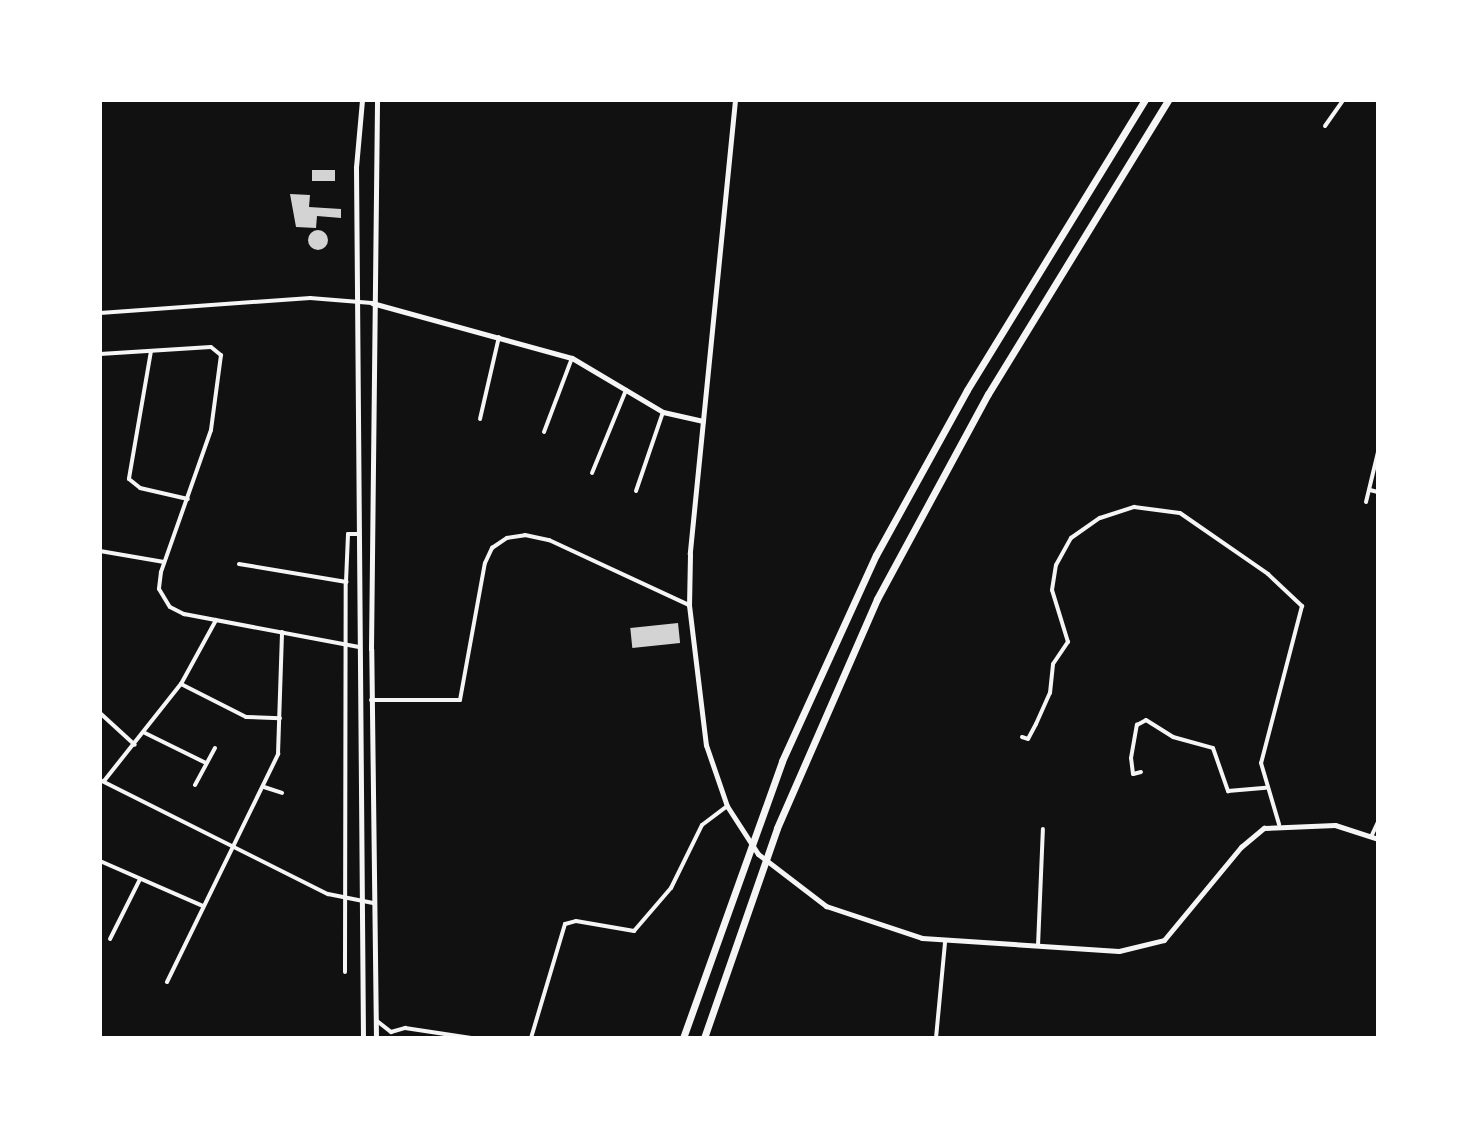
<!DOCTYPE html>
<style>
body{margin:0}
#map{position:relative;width:1478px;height:1138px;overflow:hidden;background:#111;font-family:Montserrat,sans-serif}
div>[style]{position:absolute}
.building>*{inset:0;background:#d3d3d3;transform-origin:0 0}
.round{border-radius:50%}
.minor>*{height:4px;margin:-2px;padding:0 2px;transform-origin:2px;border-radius:2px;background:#f5f5f5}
.tertiary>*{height:5px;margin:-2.5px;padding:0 2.5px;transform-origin:2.5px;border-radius:2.5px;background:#f5f5f5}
.secondary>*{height:5px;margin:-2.5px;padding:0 2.5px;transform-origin:2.5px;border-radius:2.5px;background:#f5f5f5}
.motorway>*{height:7px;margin:-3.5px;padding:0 3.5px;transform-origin:3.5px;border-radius:3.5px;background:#f5f5f5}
span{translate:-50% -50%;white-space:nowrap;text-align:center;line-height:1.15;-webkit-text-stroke:8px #fff;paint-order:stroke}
.frame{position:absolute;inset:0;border:102px solid #fff;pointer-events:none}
</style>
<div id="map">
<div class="building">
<div style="left:312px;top:170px;width:23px;height:11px"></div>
<div style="clip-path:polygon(290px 194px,310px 195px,309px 207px,341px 209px,341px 218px,317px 216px,316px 228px,296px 227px)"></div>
<div class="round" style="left:308px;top:230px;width:20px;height:20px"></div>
<div style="left:678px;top:623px;width:20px;height:48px;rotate:84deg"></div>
</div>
<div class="minor">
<div style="left:1325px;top:126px;width:32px;rotate:-55deg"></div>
<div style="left:100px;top:313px;width:211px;rotate:-4.1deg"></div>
<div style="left:310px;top:298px;width:62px;rotate:4.6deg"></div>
<div style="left:151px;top:351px;width:130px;rotate:99.8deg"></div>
<div style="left:129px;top:479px;width:14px;rotate:39deg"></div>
<div style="left:140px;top:488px;width:49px;rotate:12.9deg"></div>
<div style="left:100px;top:354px;width:111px;rotate:-3.6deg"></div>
<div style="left:211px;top:347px;width:13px;rotate:39deg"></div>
<div style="left:221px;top:355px;width:76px;rotate:97.6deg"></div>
<div style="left:211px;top:430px;width:151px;rotate:109.4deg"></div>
<div style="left:161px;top:572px;width:17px;rotate:97deg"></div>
<div style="left:159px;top:589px;width:21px;rotate:59deg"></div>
<div style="left:170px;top:607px;width:16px;rotate:27deg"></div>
<div style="left:184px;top:614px;width:178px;rotate:10.7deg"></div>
<div style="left:480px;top:419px;width:84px;rotate:-77deg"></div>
<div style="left:544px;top:432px;width:79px;rotate:-69.3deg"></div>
<div style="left:592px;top:473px;width:90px;rotate:-67.7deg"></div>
<div style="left:1370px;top:490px;width:8px;rotate:14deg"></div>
<div style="left:636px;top:491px;width:83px;rotate:-71.1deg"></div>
<div style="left:1366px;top:502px;width:51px;rotate:-76.5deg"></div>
<div style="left:100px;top:551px;width:65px;rotate:9.8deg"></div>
<div style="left:239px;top:564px;width:109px;rotate:9.5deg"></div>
<div style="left:181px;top:684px;width:73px;rotate:26.9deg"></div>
<div style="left:246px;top:717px;width:34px;rotate:2deg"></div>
<div style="left:371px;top:700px;width:89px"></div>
<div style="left:460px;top:700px;width:139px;rotate:-79.7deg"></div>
<div style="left:485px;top:563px;width:17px;rotate:-65deg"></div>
<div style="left:492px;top:548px;width:18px;rotate:-34deg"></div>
<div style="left:507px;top:538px;width:18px;rotate:-9deg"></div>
<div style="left:525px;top:535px;width:25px;rotate:12deg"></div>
<div style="left:549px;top:540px;width:154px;rotate:24.9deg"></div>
<div style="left:100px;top:713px;width:47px;rotate:42.4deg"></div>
<div style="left:145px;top:733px;width:68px;rotate:26.2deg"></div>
<div style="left:1022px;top:737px;width:6px;rotate:18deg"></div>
<div style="left:1028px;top:739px;width:17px;rotate:-62deg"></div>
<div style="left:1036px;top:724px;width:34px;rotate:-66deg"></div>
<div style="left:1050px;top:693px;width:29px;rotate:-84deg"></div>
<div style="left:1053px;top:664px;width:27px;rotate:-56deg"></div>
<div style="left:1068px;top:642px;width:54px;rotate:-107.1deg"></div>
<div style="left:1052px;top:590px;width:25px;rotate:-81deg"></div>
<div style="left:1056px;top:565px;width:31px;rotate:-61deg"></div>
<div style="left:1071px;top:538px;width:35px;rotate:-35deg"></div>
<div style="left:1100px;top:518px;width:36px;rotate:-18deg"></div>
<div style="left:1134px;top:507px;width:46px;rotate:7.4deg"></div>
<div style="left:1180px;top:513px;width:107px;rotate:34.7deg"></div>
<div style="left:1268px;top:574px;width:47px;rotate:43.3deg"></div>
<div style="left:1302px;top:606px;width:162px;rotate:104.6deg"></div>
<div style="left:1261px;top:763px;width:64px;rotate:73.6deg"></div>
<div style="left:1141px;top:772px;width:8px;rotate:166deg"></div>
<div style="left:1133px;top:774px;width:16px;rotate:-97deg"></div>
<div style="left:1131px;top:758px;width:34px;rotate:-80deg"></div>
<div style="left:1137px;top:725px;width:10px;rotate:-29deg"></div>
<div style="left:1146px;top:720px;width:32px;rotate:32deg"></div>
<div style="left:1173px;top:737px;width:41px;rotate:15.4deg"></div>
<div style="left:1213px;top:748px;width:46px;rotate:70.8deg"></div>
<div style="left:1228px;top:791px;width:38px;rotate:-5deg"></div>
<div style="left:100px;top:780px;width:255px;rotate:26.6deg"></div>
<div style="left:328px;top:894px;width:46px;rotate:11.3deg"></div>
<div style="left:104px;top:781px;width:124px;rotate:-51.6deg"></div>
<div style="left:181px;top:684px;width:73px;rotate:-61.3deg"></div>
<div style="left:195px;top:785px;width:42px;rotate:-61.6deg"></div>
<div style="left:264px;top:787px;width:19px;rotate:18deg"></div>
<div style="left:1371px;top:837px;width:17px;rotate:-65deg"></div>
<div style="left:100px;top:861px;width:112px;rotate:23.6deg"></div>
<div style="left:110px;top:939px;width:67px;rotate:-63.4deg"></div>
<div style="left:1038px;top:946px;width:117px;rotate:-87.6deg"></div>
<div style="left:345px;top:972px;width:390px;rotate:-89.9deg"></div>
<div style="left:346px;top:582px;width:48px;rotate:-87.6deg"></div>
<div style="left:348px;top:534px;width:10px"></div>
<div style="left:167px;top:982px;width:254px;rotate:-64deg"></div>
<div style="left:278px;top:754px;width:122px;rotate:-88.1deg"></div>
<div style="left:377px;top:1021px;width:18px;rotate:38deg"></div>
<div style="left:391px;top:1032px;width:15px;rotate:-16deg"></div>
<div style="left:405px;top:1028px;width:67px;rotate:8.6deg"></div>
<div style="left:531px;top:1038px;width:119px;rotate:-73.4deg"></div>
<div style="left:565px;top:924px;width:11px;rotate:-15deg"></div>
<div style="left:576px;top:921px;width:59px;rotate:9.8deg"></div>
<div style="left:634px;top:931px;width:57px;rotate:-49.3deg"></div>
<div style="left:671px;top:888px;width:70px;rotate:-63.8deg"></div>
<div style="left:702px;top:825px;width:31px;rotate:-37deg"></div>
<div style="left:936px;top:1038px;width:96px;rotate:-84.6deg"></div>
</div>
<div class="tertiary">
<div style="left:735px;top:100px;width:456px;rotate:95.7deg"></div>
<div style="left:690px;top:554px;width:51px;rotate:91.1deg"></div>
<div style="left:689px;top:605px;width:141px;rotate:83.1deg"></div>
<div style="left:706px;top:745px;width:65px;rotate:71deg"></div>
<div style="left:727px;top:806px;width:57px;rotate:57.1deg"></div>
<div style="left:758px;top:854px;width:86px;rotate:37.4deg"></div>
<div style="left:826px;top:906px;width:101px;rotate:18.4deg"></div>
<div style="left:922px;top:938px;width:197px;rotate:3.8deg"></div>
<div style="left:1119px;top:951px;width:46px;rotate:-13.7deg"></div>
<div style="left:1164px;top:940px;width:121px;rotate:-50.4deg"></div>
<div style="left:1241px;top:847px;width:30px;rotate:-40deg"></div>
<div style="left:1264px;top:828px;width:71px;rotate:-2.4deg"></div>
<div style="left:1335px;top:825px;width:45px;rotate:18deg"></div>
<div style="left:372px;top:303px;width:207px;rotate:15.4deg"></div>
<div style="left:572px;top:358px;width:106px;rotate:30.7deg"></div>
<div style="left:663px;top:412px;width:41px;rotate:12.7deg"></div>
</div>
<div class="secondary">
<div style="left:362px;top:100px;width:67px;rotate:95.1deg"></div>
<div style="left:356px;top:167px;width:871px;rotate:89.54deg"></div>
<div style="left:376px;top:1038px;width:389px;rotate:-90.7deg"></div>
<div style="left:371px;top:649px;width:549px;rotate:-89.37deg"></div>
</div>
<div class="motorway">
<div style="left:683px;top:1038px;width:294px;rotate:-70.3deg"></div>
<div style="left:782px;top:761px;width:226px;rotate:-65.5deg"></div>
<div style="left:876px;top:555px;width:188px;rotate:-61.1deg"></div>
<div style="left:967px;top:390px;width:340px;rotate:-58.5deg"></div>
<div style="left:704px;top:1038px;width:222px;rotate:-70.8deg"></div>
<div style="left:777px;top:828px;width:250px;rotate:-66.4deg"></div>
<div style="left:877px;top:599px;width:233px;rotate:-61.6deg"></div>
<div style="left:988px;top:394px;width:345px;rotate:-58.5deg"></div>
</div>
<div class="frame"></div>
</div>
